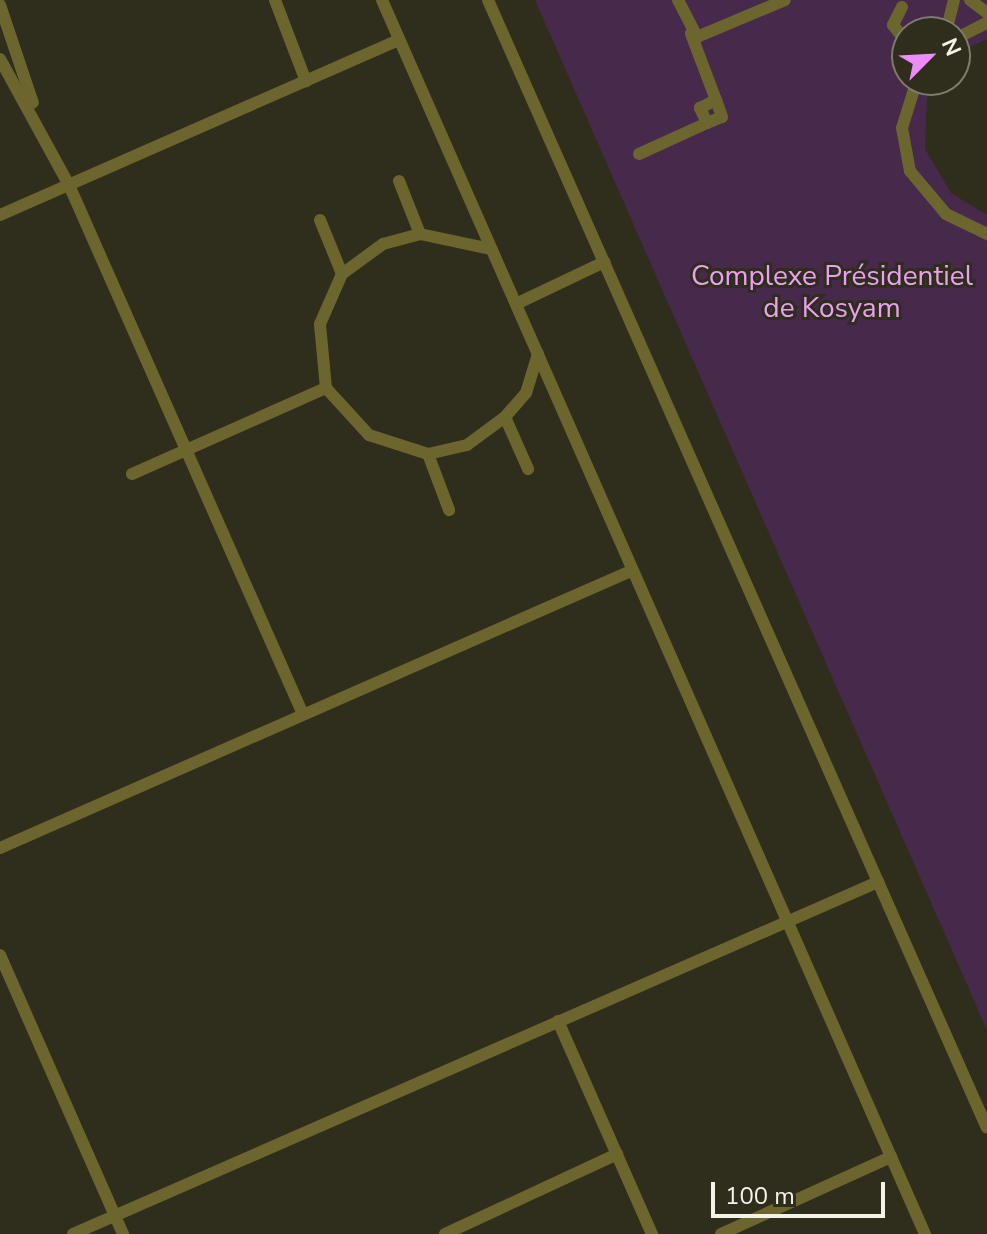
<!DOCTYPE html>
<meta charset="utf-8">
<style>
body{margin:0}
#map{position:relative;width:987px;height:1234px;overflow:hidden;background:#2f2d1c;font-family:"Nunito Sans",sans-serif}
div>[style]{position:absolute}
.green>*{inset:0;background:#47294b}
.minor>*{height:12px;margin:-6px;padding:0 6px;transform-origin:6px;border-radius:6px;background:#6c662e}
span{translate:-50% -50%;white-space:nowrap;text-align:center;line-height:1.15;-webkit-text-stroke:6px #2f2d1c;paint-order:stroke}
.park-label{font-size:28px;color:#ea9ff3}
.north{position:absolute;left:891px;top:16px;width:80px;height:80px;box-sizing:border-box;background:#2f2d1c;border:2px solid #7e7c6e;border-radius:50%;rotate:66deg;font-size:22px;font-weight:700;line-height:32px;text-align:center;color:#f4f3e9}
.north::after{content:'';display:block;margin:auto;width:28px;height:36px;background:#ed8cf9;clip-path:polygon(50% 0,100% 100%,50% 72%,0 100%)}
.scale{position:absolute;left:711px;top:1182px;width:174px;height:36px;box-sizing:border-box;border:4px solid #f4f3e9;border-top:0;padding-left:10px;font-size:24px;line-height:28px;white-space:nowrap;color:#f4f3e9;-webkit-text-stroke:6px #2f2d1c;paint-order:stroke}
</style>
<div id="map">
<div class="green">
<div style="clip-path:polygon(535px 0,987px 0,987px 39px,955px 54px,955px 32px,907px 32px,907px 80px,936px 80px,927px 98px,925px 149px,951px 193px,987px 215px,987px 1030px)"></div>
</div>
<div class="minor">
<div style="left:275px;top:0;width:87px;rotate:69.1deg"></div>
<div style="left:382px;top:0;width:1348px;rotate:66.25deg"></div>
<div style="left:488px;top:0;width:1233px;rotate:66.14deg"></div>
<div style="left:678px;top:0;width:42px;rotate:62.8deg"></div>
<div style="left:697px;top:37px;width:95px;rotate:-22.8deg"></div>
<div style="left:970px;top:0;width:21px;rotate:37deg"></div>
<div style="left:0;top:5px;width:103px;rotate:71.4deg"></div>
<div style="left:902px;top:7px;width:20px;rotate:117deg"></div>
<div style="left:893px;top:25px;width:23px;rotate:52deg"></div>
<div style="left:946px;top:32px;width:33px;rotate:-76deg"></div>
<div style="left:955px;top:39px;width:36px;rotate:-27deg"></div>
<div style="left:0;top:59px;width:144px;rotate:61.3deg"></div>
<div style="left:69px;top:185px;width:576px;rotate:66.15deg"></div>
<div style="left:917px;top:80px;width:50px;rotate:107.4deg"></div>
<div style="left:902px;top:128px;width:44px;rotate:79.5deg"></div>
<div style="left:910px;top:171px;width:56px;rotate:50.1deg"></div>
<div style="left:946px;top:214px;width:46px;rotate:26deg"></div>
<div style="left:707px;top:123px;width:16px;rotate:-22deg"></div>
<div style="left:722px;top:117px;width:18px;rotate:-109deg"></div>
<div style="left:639px;top:154px;width:75px;rotate:-24.5deg"></div>
<div style="left:707px;top:123px;width:17px;rotate:-115deg"></div>
<div style="left:700px;top:108px;width:18px;rotate:-27deg"></div>
<div style="left:716px;top:100px;width:71px;rotate:-110.7deg"></div>
<div style="left:399px;top:181px;width:57px;rotate:68.4deg"></div>
<div style="left:0;top:215px;width:436px;rotate:-23.7deg"></div>
<div style="left:320px;top:220px;width:58px;rotate:67.8deg"></div>
<div style="left:516px;top:304px;width:98px;rotate:-25.5deg"></div>
<div style="left:326px;top:388px;width:64px;rotate:47.5deg"></div>
<div style="left:369px;top:435px;width:62px;rotate:17.9deg"></div>
<div style="left:428px;top:454px;width:40px;rotate:-13deg"></div>
<div style="left:467px;top:445px;width:47px;rotate:-36.4deg"></div>
<div style="left:505px;top:417px;width:32px;rotate:-49deg"></div>
<div style="left:526px;top:393px;width:41px;rotate:-72.9deg"></div>
<div style="left:505px;top:417px;width:57px;rotate:66.1deg"></div>
<div style="left:428px;top:454px;width:60px;rotate:69.4deg"></div>
<div style="left:132px;top:474px;width:212px;rotate:-23.9deg"></div>
<div style="left:326px;top:388px;width:64px;rotate:-95.4deg"></div>
<div style="left:320px;top:324px;width:55px;rotate:-66.3deg"></div>
<div style="left:342px;top:274px;width:51px;rotate:-36.2deg"></div>
<div style="left:383px;top:244px;width:38px;rotate:-15deg"></div>
<div style="left:420px;top:234px;width:73px;rotate:11.9deg"></div>
<div style="left:0;top:848px;width:691px;rotate:-23.71deg"></div>
<div style="left:0;top:955px;width:305px;rotate:66.2deg"></div>
<div style="left:558px;top:1021px;width:233px;rotate:66.2deg"></div>
<div style="left:73px;top:1234px;width:879px;rotate:-23.62deg"></div>
<div style="left:445px;top:1234px;width:190px;rotate:-24.9deg"></div>
<div style="left:721px;top:1234px;width:187px;rotate:-24.4deg"></div>
</div>
<div class="park-label">
<span style="left:832px;top:292px">Complexe Présidentiel<br>de Kosyam</span>
</div>
<div class="north">N</div>
<div class="scale">100 m</div>
</div>
